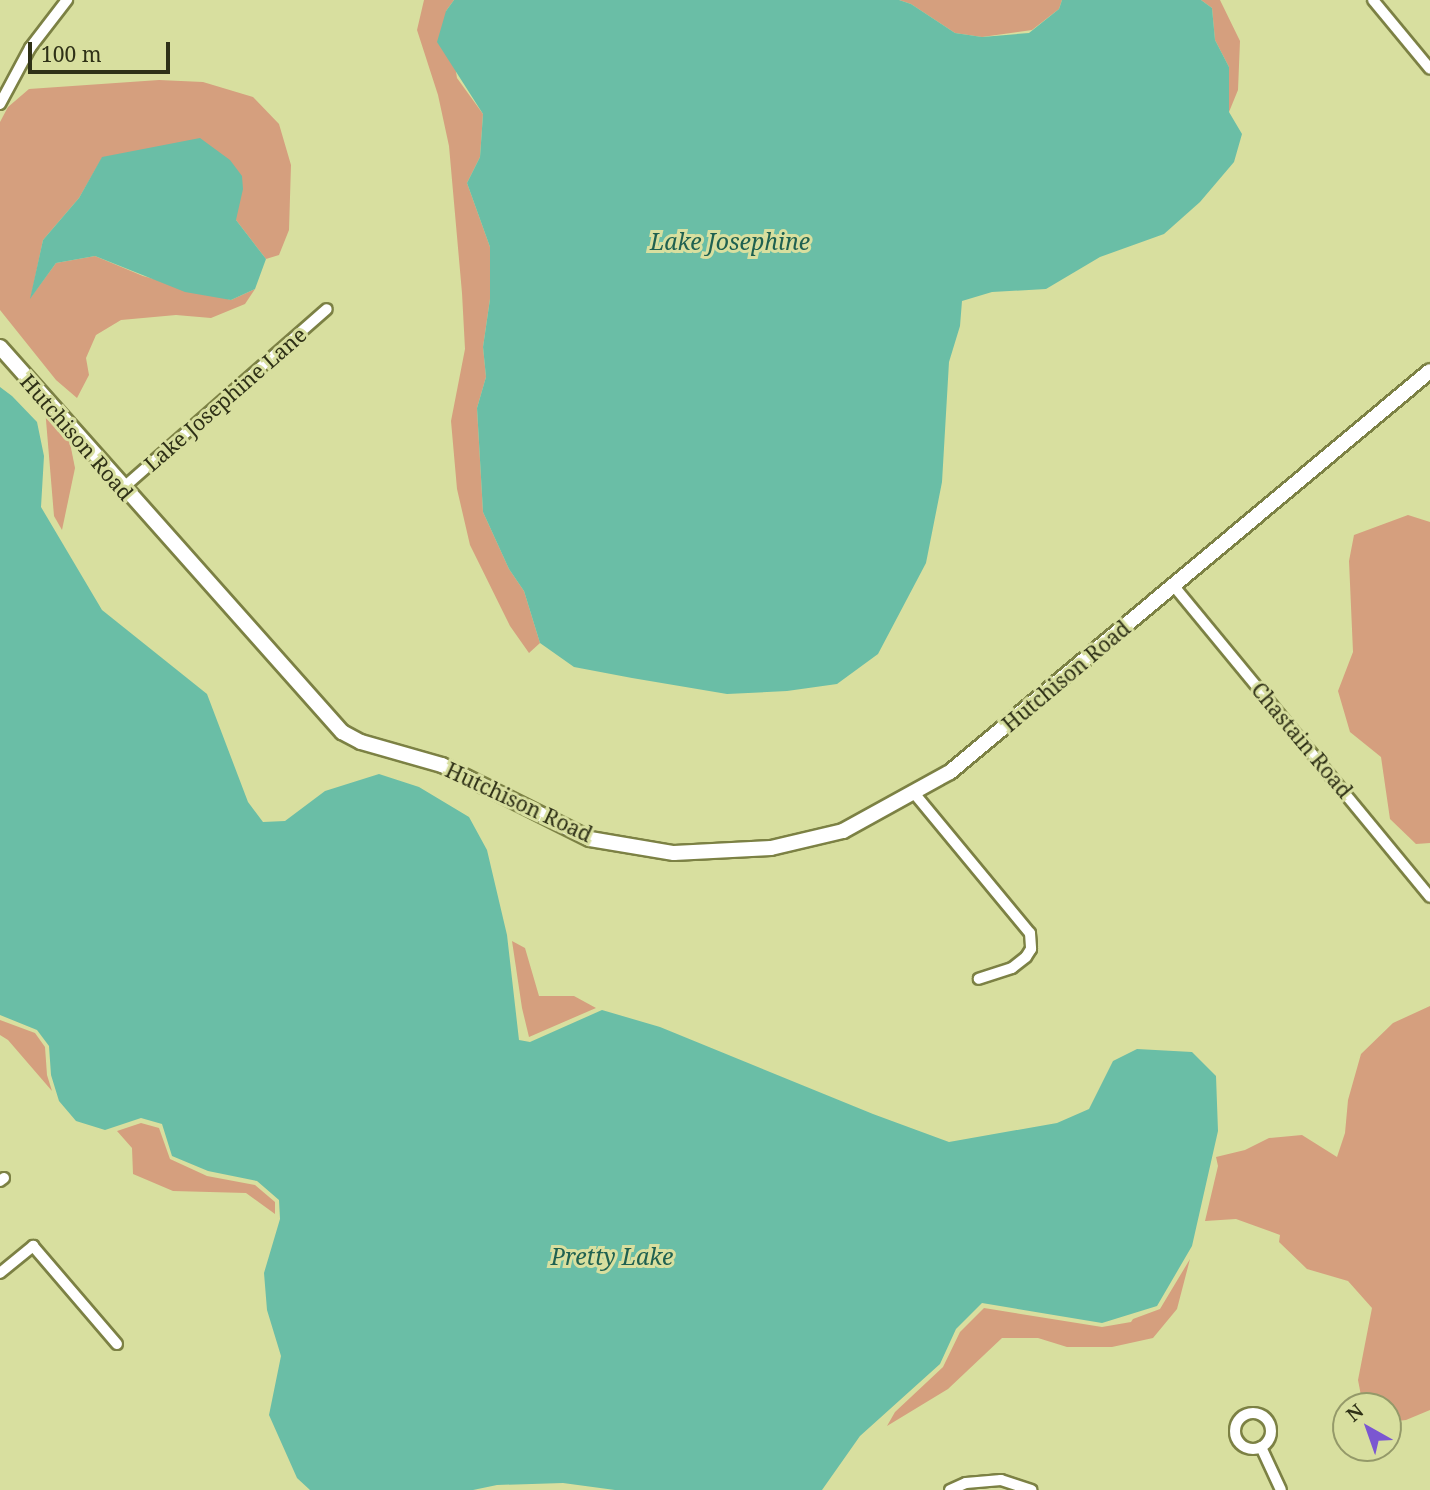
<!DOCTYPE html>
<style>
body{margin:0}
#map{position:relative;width:1430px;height:1490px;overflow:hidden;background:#d8df9f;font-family:"Noto Serif",serif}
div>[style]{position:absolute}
.green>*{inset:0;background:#d59f7e}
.water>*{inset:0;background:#6abea6}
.roads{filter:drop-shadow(2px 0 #7c8144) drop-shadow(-2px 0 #7c8144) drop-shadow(0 2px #7c8144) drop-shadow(0 -2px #7c8144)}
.minor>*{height:10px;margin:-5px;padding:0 5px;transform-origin:5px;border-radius:5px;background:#fff}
.minor>.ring{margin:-5px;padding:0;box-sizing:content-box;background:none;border:10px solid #fff;border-radius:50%}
.tertiary>*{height:14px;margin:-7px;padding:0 7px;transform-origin:7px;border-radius:7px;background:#fff}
span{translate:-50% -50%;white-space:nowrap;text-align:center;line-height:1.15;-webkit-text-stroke:6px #d8df9f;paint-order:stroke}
.street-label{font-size:21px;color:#2f3117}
.water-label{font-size:23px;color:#1f6151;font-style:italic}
.north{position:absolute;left:1332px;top:1392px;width:70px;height:70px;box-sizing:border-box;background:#d8df9f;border:2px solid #949969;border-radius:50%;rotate:320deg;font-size:19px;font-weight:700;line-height:28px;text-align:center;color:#2f3117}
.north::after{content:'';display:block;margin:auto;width:24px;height:32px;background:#7b57d1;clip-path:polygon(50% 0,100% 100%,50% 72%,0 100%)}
.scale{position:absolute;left:28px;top:42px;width:142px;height:32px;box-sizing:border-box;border:4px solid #2f3117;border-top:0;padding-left:9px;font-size:21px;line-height:24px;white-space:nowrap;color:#2f3117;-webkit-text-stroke:5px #d8df9f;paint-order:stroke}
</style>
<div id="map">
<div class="green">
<div style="clip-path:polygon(424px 0,454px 0,446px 11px,457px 78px,483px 114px,480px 157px,467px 183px,490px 247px,490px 299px,483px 347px,486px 377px,477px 408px,483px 512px,509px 569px,524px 591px,540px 643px,529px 653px,510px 626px,470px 545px,457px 489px,451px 421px,465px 349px,462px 293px,449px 146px,438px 95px,417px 30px)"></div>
<div style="clip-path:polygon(899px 0,1062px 0,1059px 9px,1032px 30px,982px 37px,955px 33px,911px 4px)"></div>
<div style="clip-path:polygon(1201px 0,1220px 0,1240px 41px,1238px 90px,1229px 112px,1229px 67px,1215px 40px,1212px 8px)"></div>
<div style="clip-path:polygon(159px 80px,203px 82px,253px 97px,279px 124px,291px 165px,289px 230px,279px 255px,266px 259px,236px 220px,102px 158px,79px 198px,43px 240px,31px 297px,56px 263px,95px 256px,143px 276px,231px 300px,255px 289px,245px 304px,211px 318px,176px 315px,121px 320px,96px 335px,86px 358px,89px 375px,77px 398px,56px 380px,0 310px,0 122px,8px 107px,29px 89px)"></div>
<div style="clip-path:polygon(45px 408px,68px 433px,75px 468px,62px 530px,54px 516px)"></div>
<div style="clip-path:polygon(1408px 515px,1430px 522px,1430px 843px,1416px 844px,1390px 819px,1381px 757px,1350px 732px,1338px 691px,1353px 652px,1349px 561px,1354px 535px)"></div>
<div style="clip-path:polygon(512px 941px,525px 948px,539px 996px,574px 996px,596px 1008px,529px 1037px,522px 1008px)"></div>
<div style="clip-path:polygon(1430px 1006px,1430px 1410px,1406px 1420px,1388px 1422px,1388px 1406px,1363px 1406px,1358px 1380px,1372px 1308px,1348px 1281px,1307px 1269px,1279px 1242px,1280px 1235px,1236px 1219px,1205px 1221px,1218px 1166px,1216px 1157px,1245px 1150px,1269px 1138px,1302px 1135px,1337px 1157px,1345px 1133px,1348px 1100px,1361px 1054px,1393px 1023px)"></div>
<div style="clip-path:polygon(0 1020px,35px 1033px,45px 1047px,47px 1075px,52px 1091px,8px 1040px,0 1035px)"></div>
<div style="clip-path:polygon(141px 1123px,159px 1128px,170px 1159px,207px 1176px,255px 1185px,275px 1202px,275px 1214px,246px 1193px,173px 1191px,133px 1174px,132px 1148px,117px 1131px)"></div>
<div style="clip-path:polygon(1190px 1259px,1177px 1309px,1153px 1338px,1112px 1347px,1067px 1347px,1038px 1338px,1002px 1338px,948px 1389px,887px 1426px,895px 1412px,943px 1367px,960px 1332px,984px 1308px,1102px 1327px,1131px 1322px,1133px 1319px,1160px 1309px)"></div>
</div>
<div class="water">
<div style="clip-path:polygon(454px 0,899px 0,911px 4px,955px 33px,982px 37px,1029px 33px,1059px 9px,1062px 0,1201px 0,1212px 8px,1215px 40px,1229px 67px,1229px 112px,1242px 134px,1234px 162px,1200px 202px,1164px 234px,1100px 257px,1046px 289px,992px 292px,962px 301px,960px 326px,949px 362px,942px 482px,926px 563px,878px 654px,837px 684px,787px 691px,727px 694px,632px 678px,574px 667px,540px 643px,524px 591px,509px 569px,483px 512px,477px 408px,486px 377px,483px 347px,490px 299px,490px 247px,467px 183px,480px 157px,483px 114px,437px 42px,446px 11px)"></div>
<div style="clip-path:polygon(200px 138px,230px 160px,242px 176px,243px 189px,236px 220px,266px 259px,255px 289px,231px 300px,185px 292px,95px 256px,56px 263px,30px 299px,43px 240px,79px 198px,102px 157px)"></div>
<div style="clip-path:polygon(0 387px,12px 396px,37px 422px,44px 456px,41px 507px,102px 610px,207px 694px,248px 802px,263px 822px,285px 821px,325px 791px,379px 774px,419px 787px,469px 817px,487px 850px,507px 935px,519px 1040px,530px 1042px,602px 1010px,660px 1027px,873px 1114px,949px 1142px,1057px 1123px,1089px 1109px,1113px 1061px,1137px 1049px,1192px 1052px,1216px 1076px,1218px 1131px,1192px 1246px,1157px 1306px,1102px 1323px,982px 1303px,956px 1329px,940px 1364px,860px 1436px,822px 1490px,615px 1490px,563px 1483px,497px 1485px,473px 1490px,310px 1490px,297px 1478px,269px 1415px,281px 1356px,267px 1310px,264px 1273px,280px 1219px,279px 1200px,257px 1181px,208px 1171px,172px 1156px,162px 1124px,141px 1118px,105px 1130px,76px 1121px,59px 1101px,51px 1075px,49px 1046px,37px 1030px,0 1015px)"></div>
</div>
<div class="roads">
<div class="minor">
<div style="left:1373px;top:0;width:89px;rotate:50.4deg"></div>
<div style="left:0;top:104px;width:64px;rotate:-61.8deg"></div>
<div style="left:30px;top:48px;width:61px;rotate:-52.4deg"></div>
<div style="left:123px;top:488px;width:271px;rotate:-41.3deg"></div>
<div style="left:1173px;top:585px;width:404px;rotate:50.5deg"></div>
<div style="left:914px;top:793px;width:182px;rotate:50.4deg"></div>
<div style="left:1030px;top:933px;width:16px;rotate:86deg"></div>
<div style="left:1031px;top:949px;width:9px;rotate:122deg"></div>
<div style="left:1026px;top:957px;width:18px;rotate:142deg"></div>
<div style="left:1012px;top:968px;width:35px;rotate:162deg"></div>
<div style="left:0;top:1181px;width:5px;rotate:-37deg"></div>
<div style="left:0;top:1273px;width:43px;rotate:-39.3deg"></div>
<div style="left:33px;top:1246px;width:129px;rotate:49.4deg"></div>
<div class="ring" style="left:1235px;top:1413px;width:26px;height:26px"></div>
<div style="left:1261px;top:1447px;width:47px;rotate:65.1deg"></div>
<div style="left:950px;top:1490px;width:17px;rotate:-24deg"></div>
<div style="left:966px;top:1483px;width:35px;rotate:-5deg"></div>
<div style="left:1001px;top:1480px;width:32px;rotate:18deg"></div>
</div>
<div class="tertiary">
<div style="left:0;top:347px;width:515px;rotate:48.38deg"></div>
<div style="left:342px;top:732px;width:21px;rotate:28deg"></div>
<div style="left:361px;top:742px;width:84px;rotate:15.9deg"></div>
<div style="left:442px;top:765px;width:165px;rotate:26.6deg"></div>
<div style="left:590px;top:839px;width:85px;rotate:9.5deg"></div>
<div style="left:674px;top:853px;width:97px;rotate:-3deg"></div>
<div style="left:771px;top:848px;width:74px;rotate:-13.3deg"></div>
<div style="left:843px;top:831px;width:122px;rotate:-28.9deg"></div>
<div style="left:950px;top:772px;width:625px;rotate:-39.88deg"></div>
</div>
</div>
<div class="street-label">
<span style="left:225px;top:399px;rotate:-41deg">Lake Josephine Lane</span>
<span style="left:77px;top:437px;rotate:49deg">Hutchison Road</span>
<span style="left:1066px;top:676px;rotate:-40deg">Hutchison Road</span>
<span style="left:1302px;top:740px;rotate:50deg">Chastain Road</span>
<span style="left:519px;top:802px;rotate:25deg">Hutchison Road</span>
</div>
<div class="water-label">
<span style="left:730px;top:241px">Lake Josephine</span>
<span style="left:612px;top:1256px">Pretty Lake</span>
</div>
<div class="north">N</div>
<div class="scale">100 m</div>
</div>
